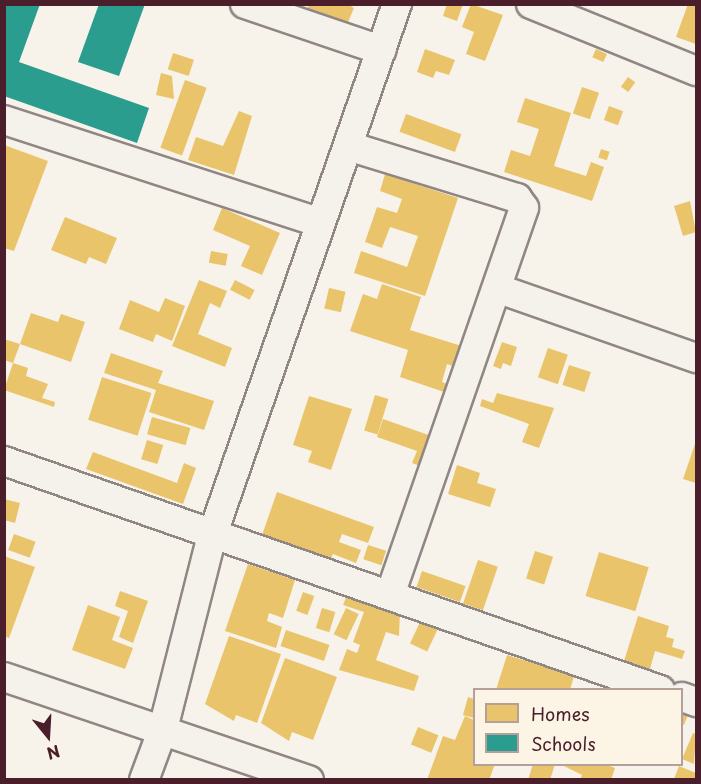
<!DOCTYPE html>
<style>
body{margin:0}
#map{position:relative;width:701px;height:784px;overflow:hidden;background:#f7f3ea;font-family:"Playpen Sans",sans-serif}
div>[style]{position:absolute}
.homes>*{inset:0;background:#e9c46a;transform-origin:0 0}
.schools>*{inset:0;background:#2a9d8f}
.roads{filter:drop-shadow(2px 0 #908684) drop-shadow(-2px 0 #908684) drop-shadow(0 2px #908684) drop-shadow(0 -2px #908684)}
.minor>*{height:28px;margin:-14px;padding:0 14px;transform-origin:14px;border-radius:14px;background:#f5f2ec}
span{translate:-50% -50%;white-space:nowrap;text-align:center;line-height:1.15;-webkit-text-stroke:6px #fcf5e5;paint-order:stroke}
.frame{position:absolute;inset:0;border:6px solid #4a1f2b;pointer-events:none}
.legend{position:absolute;left:473px;top:688px;width:210px;height:78px;box-sizing:border-box;background:#fcf5e5;border:2px solid #b59f9b;margin:0;padding:8px 10px;list-style:none;font-size:18px;color:#4a1f2b}
.legend li{display:flex;align-items:center;gap:12px;height:30px}
.legend b{width:30px;border:2px solid #b59f9b}
.north{position:absolute;left:18px;top:706px;width:60px;height:60px;-webkit-text-stroke:4px #fcf5e5;paint-order:stroke;rotate:162deg;font-size:16px;font-weight:700;line-height:24px;text-align:center;color:#4a1f2b}
.north::after{content:'';display:block;margin:auto;width:21px;height:27px;background:#4a1f2b;clip-path:polygon(50% 0,100% 100%,50% 72%,0 100%)}
</style>
<div id="map">
<div class="homes">
<div style="clip-path:polygon(309px 4px,347px 4px,354px 8px,346px 27px,307px 10px)"></div>
<div style="clip-path:polygon(447px 4px,463px 4px,457px 21px,443px 16px)"></div>
<div style="clip-path:polygon(471px 4px,503px 15px,485px 61px,466px 54px,474px 32px,462px 27px)"></div>
<div style="clip-path:polygon(688px 4px,696px 4px,696px 44px,676px 37px)"></div>
<div style="clip-path:polygon(425px 49px,455px 60px,449px 75px,436px 71px,433px 78px,417px 72px)"></div>
<div style="left:596px;top:49px;width:12px;height:9px;rotate:24deg"></div>
<div style="left:173px;top:53px;width:22px;height:17px;rotate:18deg"></div>
<div style="clip-path:polygon(161px 73px,172px 76px,174px 99px,156px 95px)"></div>
<div style="left:628px;top:77px;width:9px;height:12px;rotate:36deg"></div>
<div style="left:185px;top:80px;width:23px;height:72px;rotate:20deg"></div>
<div style="left:582px;top:87px;width:18px;height:28px;rotate:19deg"></div>
<div style="clip-path:polygon(525px 98px,571px 113px,554px 166px,586px 176px,591px 162px,604px 167px,592px 201px,504px 172px,511px 150px,530px 156px,539px 129px,517px 122px)"></div>
<div style="left:609px;top:106px;width:15px;height:15px;rotate:20deg"></div>
<div style="clip-path:polygon(239px 111px,252px 116px,234px 175px,188px 160px,196px 137px,223px 146px)"></div>
<div style="left:406px;top:114px;width:59px;height:19px;rotate:20deg"></div>
<div style="clip-path:polygon(4px 145px,48px 161px,14px 251px,4px 248px)"></div>
<div style="left:601px;top:149px;width:9px;height:9px;rotate:18deg"></div>
<div style="clip-path:polygon(385px 174px,458px 198px,425px 296px,354px 273px,361px 251px,407px 267px,418px 236px,390px 227px,382px 248px,365px 242px,377px 207px,397px 213px,402px 199px,380px 191px)"></div>
<div style="clip-path:polygon(690px 201px,696px 232px,683px 236px,674px 206px)"></div>
<div style="clip-path:polygon(222px 208px,280px 233px,262px 275px,241px 266px,250px 246px,213px 230px)"></div>
<div style="clip-path:polygon(65px 217px,117px 238px,106px 264px,89px 257px,86px 264px,51px 250px)"></div>
<div style="left:211px;top:251px;width:17px;height:12px;rotate:10deg"></div>
<div style="clip-path:polygon(199px 280px,227px 291px,220px 308px,210px 303px,198px 334px,232px 348px,225px 367px,172px 346px)"></div>
<div style="left:235px;top:280px;width:22px;height:11px;rotate:27deg"></div>
<div style="clip-path:polygon(382px 284px,421px 297px,410px 330px,465px 347px,458px 368px,447px 364px,442px 382px,453px 386px,450px 394px,400px 377px,408px 350px,350px 331px,363px 294px,377px 299px)"></div>
<div style="left:329px;top:288px;width:17px;height:21px;rotate:13deg"></div>
<div style="clip-path:polygon(165px 298px,185px 306px,172px 341px,156px 334px,153px 342px,119px 329px,130px 300px,159px 312px)"></div>
<div style="clip-path:polygon(31px 313px,58px 322px,61px 314px,85px 322px,71px 362px,20px 344px)"></div>
<div style="clip-path:polygon(4px 339px,20px 344px,13px 363px,4px 360px)"></div>
<div style="clip-path:polygon(502px 342px,517px 347px,511px 366px,503px 363px,501px 369px,493px 366px)"></div>
<div style="left:548px;top:348px;width:21px;height:31px;rotate:19deg"></div>
<div style="clip-path:polygon(111px 353px,163px 371px,158px 383px,214px 401px,204px 430px,149px 412px,156px 390px,104px 373px)"></div>
<div style="clip-path:polygon(13px 363px,28px 368px,26px 376px,48px 384px,42px 398px,55px 402px,54px 407px,4px 390px)"></div>
<div style="left:569px;top:365px;width:23px;height:21px;rotate:18deg"></div>
<div style="left:102px;top:377px;width:52px;height:45px;rotate:18deg"></div>
<div style="clip-path:polygon(497px 393px,554px 408px,539px 448px,522px 442px,529px 424px,480px 406px,482px 399px,493px 403px)"></div>
<div style="left:375px;top:395px;width:14px;height:37px;rotate:17deg"></div>
<div style="clip-path:polygon(309px 396px,352px 409px,331px 470px,308px 462px,312px 451px,293px 445px)"></div>
<div style="left:152px;top:417px;width:40px;height:18px;rotate:16deg"></div>
<div style="clip-path:polygon(383px 419px,440px 439px,428px 469px,412px 463px,417px 451px,377px 437px)"></div>
<div style="left:147px;top:440px;width:17px;height:20px;rotate:17deg"></div>
<div style="clip-path:polygon(696px 441px,696px 483px,683px 479px)"></div>
<div style="clip-path:polygon(93px 452px,177px 483px,184px 463px,196px 468px,183px 504px,86px 469px)"></div>
<div style="clip-path:polygon(457px 465px,480px 473px,477px 483px,496px 489px,490px 507px,448px 494px)"></div>
<div style="clip-path:polygon(277px 492px,374px 527px,368px 543px,342px 534px,339px 542px,361px 550px,356px 563px,333px 554px,329px 562px,261px 538px)"></div>
<div style="clip-path:polygon(4px 499px,20px 503px,15px 523px,4px 520px)"></div>
<div style="left:14px;top:534px;width:23px;height:17px;rotate:20deg"></div>
<div style="left:368px;top:545px;width:19px;height:15px;rotate:18deg"></div>
<div style="left:535px;top:551px;width:19px;height:29px;rotate:18deg"></div>
<div style="left:599px;top:552px;width:52px;height:46px;rotate:17deg"></div>
<div style="clip-path:polygon(4px 556px,35px 567px,9px 638px,4px 636px)"></div>
<div style="left:478px;top:560px;width:21px;height:46px;rotate:19deg"></div>
<div style="clip-path:polygon(248px 564px,295px 580px,283px 618px,269px 613px,267px 621px,282px 627px,276px 648px,225px 631px)"></div>
<div style="left:422px;top:571px;width:46px;height:17px;rotate:19deg"></div>
<div style="clip-path:polygon(120px 591px,148px 601px,133px 643px,119px 637px,128px 611px,115px 606px)"></div>
<div style="left:303px;top:592px;width:12px;height:20px;rotate:20deg"></div>
<div style="clip-path:polygon(348px 593px,400px 612px,399px 636px,386px 632px,376px 660px,419px 676px,414px 691px,339px 670px,347px 649px,357px 653px,360px 645px,353px 642px,364px 612px,343px 605px)"></div>
<div style="clip-path:polygon(88px 605px,120px 617px,112px 640px,133px 648px,125px 669px,72px 650px)"></div>
<div style="left:322px;top:608px;width:14px;height:21px;rotate:17deg"></div>
<div style="left:346px;top:608px;width:14px;height:29px;rotate:25deg"></div>
<div style="clip-path:polygon(638px 616px,669px 626px,666px 637px,674px 639px,672px 647px,685px 651px,682px 659px,655px 651px,650px 669px,624px 661px)"></div>
<div style="left:421px;top:620px;width:19px;height:26px;rotate:25deg"></div>
<div style="left:286px;top:630px;width:46px;height:17px;rotate:19deg"></div>
<div style="clip-path:polygon(229px 636px,281px 654px,257px 723px,236px 715px,234px 721px,205px 704px)"></div>
<div style="clip-path:polygon(507px 655px,574px 676px,570px 690px,496px 690px)"></div>
<div style="clip-path:polygon(285px 658px,337px 677px,313px 740px,292px 732px,289px 741px,261px 723px)"></div>
<div style="clip-path:polygon(468px 697px,474px 699px,474px 718px,463px 715px)"></div>
<div style="clip-path:polygon(682px 709px,689px 712px,684px 725px,682px 724px)"></div>
<div style="clip-path:polygon(465px 716px,474px 720px,474px 764px,495px 764px,489px 780px,427px 780px,443px 736px,455px 740px)"></div>
<div style="left:418px;top:727px;width:22px;height:19px;rotate:22deg"></div>
<div style="clip-path:polygon(693px 733px,696px 734px,694px 764px,682px 759px)"></div>
<div style="clip-path:polygon(533px 764px,555px 764px,550px 780px,528px 780px)"></div>
<div style="clip-path:polygon(560px 764px,605px 764px,615px 768px,611px 780px,580px 780px,582px 775px)"></div>
<div style="clip-path:polygon(679px 766px,696px 773px,696px 780px,674px 779px)"></div>
</div>
<div class="schools">
<div style="clip-path:polygon(4px 4px,40px 4px,19px 62px,149px 108px,137px 143px,4px 96px)"></div>
<div style="clip-path:polygon(99px 4px,145px 4px,119px 76px,78px 62px)"></div>
</div>
<div class="roads">
<div class="minor">
<div style="left:245px;top:4px;width:144px;rotate:18.7deg"></div>
<div style="left:531px;top:4px;width:178px;rotate:22.1deg"></div>
<div style="left:4px;top:120px;width:333px;rotate:18deg"></div>
<div style="left:348px;top:146px;width:177px;rotate:17.1deg"></div>
<div style="left:517px;top:198px;width:12px;rotate:55deg"></div>
<div style="left:524px;top:208px;width:410px;rotate:109.1deg"></div>
<div style="left:499px;top:289px;width:209px;rotate:19.3deg"></div>
<div style="left:4px;top:461px;width:695px;rotate:19.24deg"></div>
<div style="left:4px;top:677px;width:322px;rotate:18.7deg"></div>
<div style="left:682px;top:697px;width:15px;rotate:20deg"></div>
<div style="left:144px;top:780px;width:54px;rotate:-69.6deg"></div>
<div style="left:163px;top:729px;width:199px;rotate:-75.8deg"></div>
<div style="left:212px;top:536px;width:563px;rotate:-70.83deg"></div>
</div>
</div>
<div class="frame"></div>
<ul class="legend">
<li><b style="height:16px;background:#e9c46a"></b>Homes</li>
<li><b style="height:16px;background:#2a9d8f"></b>Schools</li>
</ul>
<div class="north">N</div>
</div>
